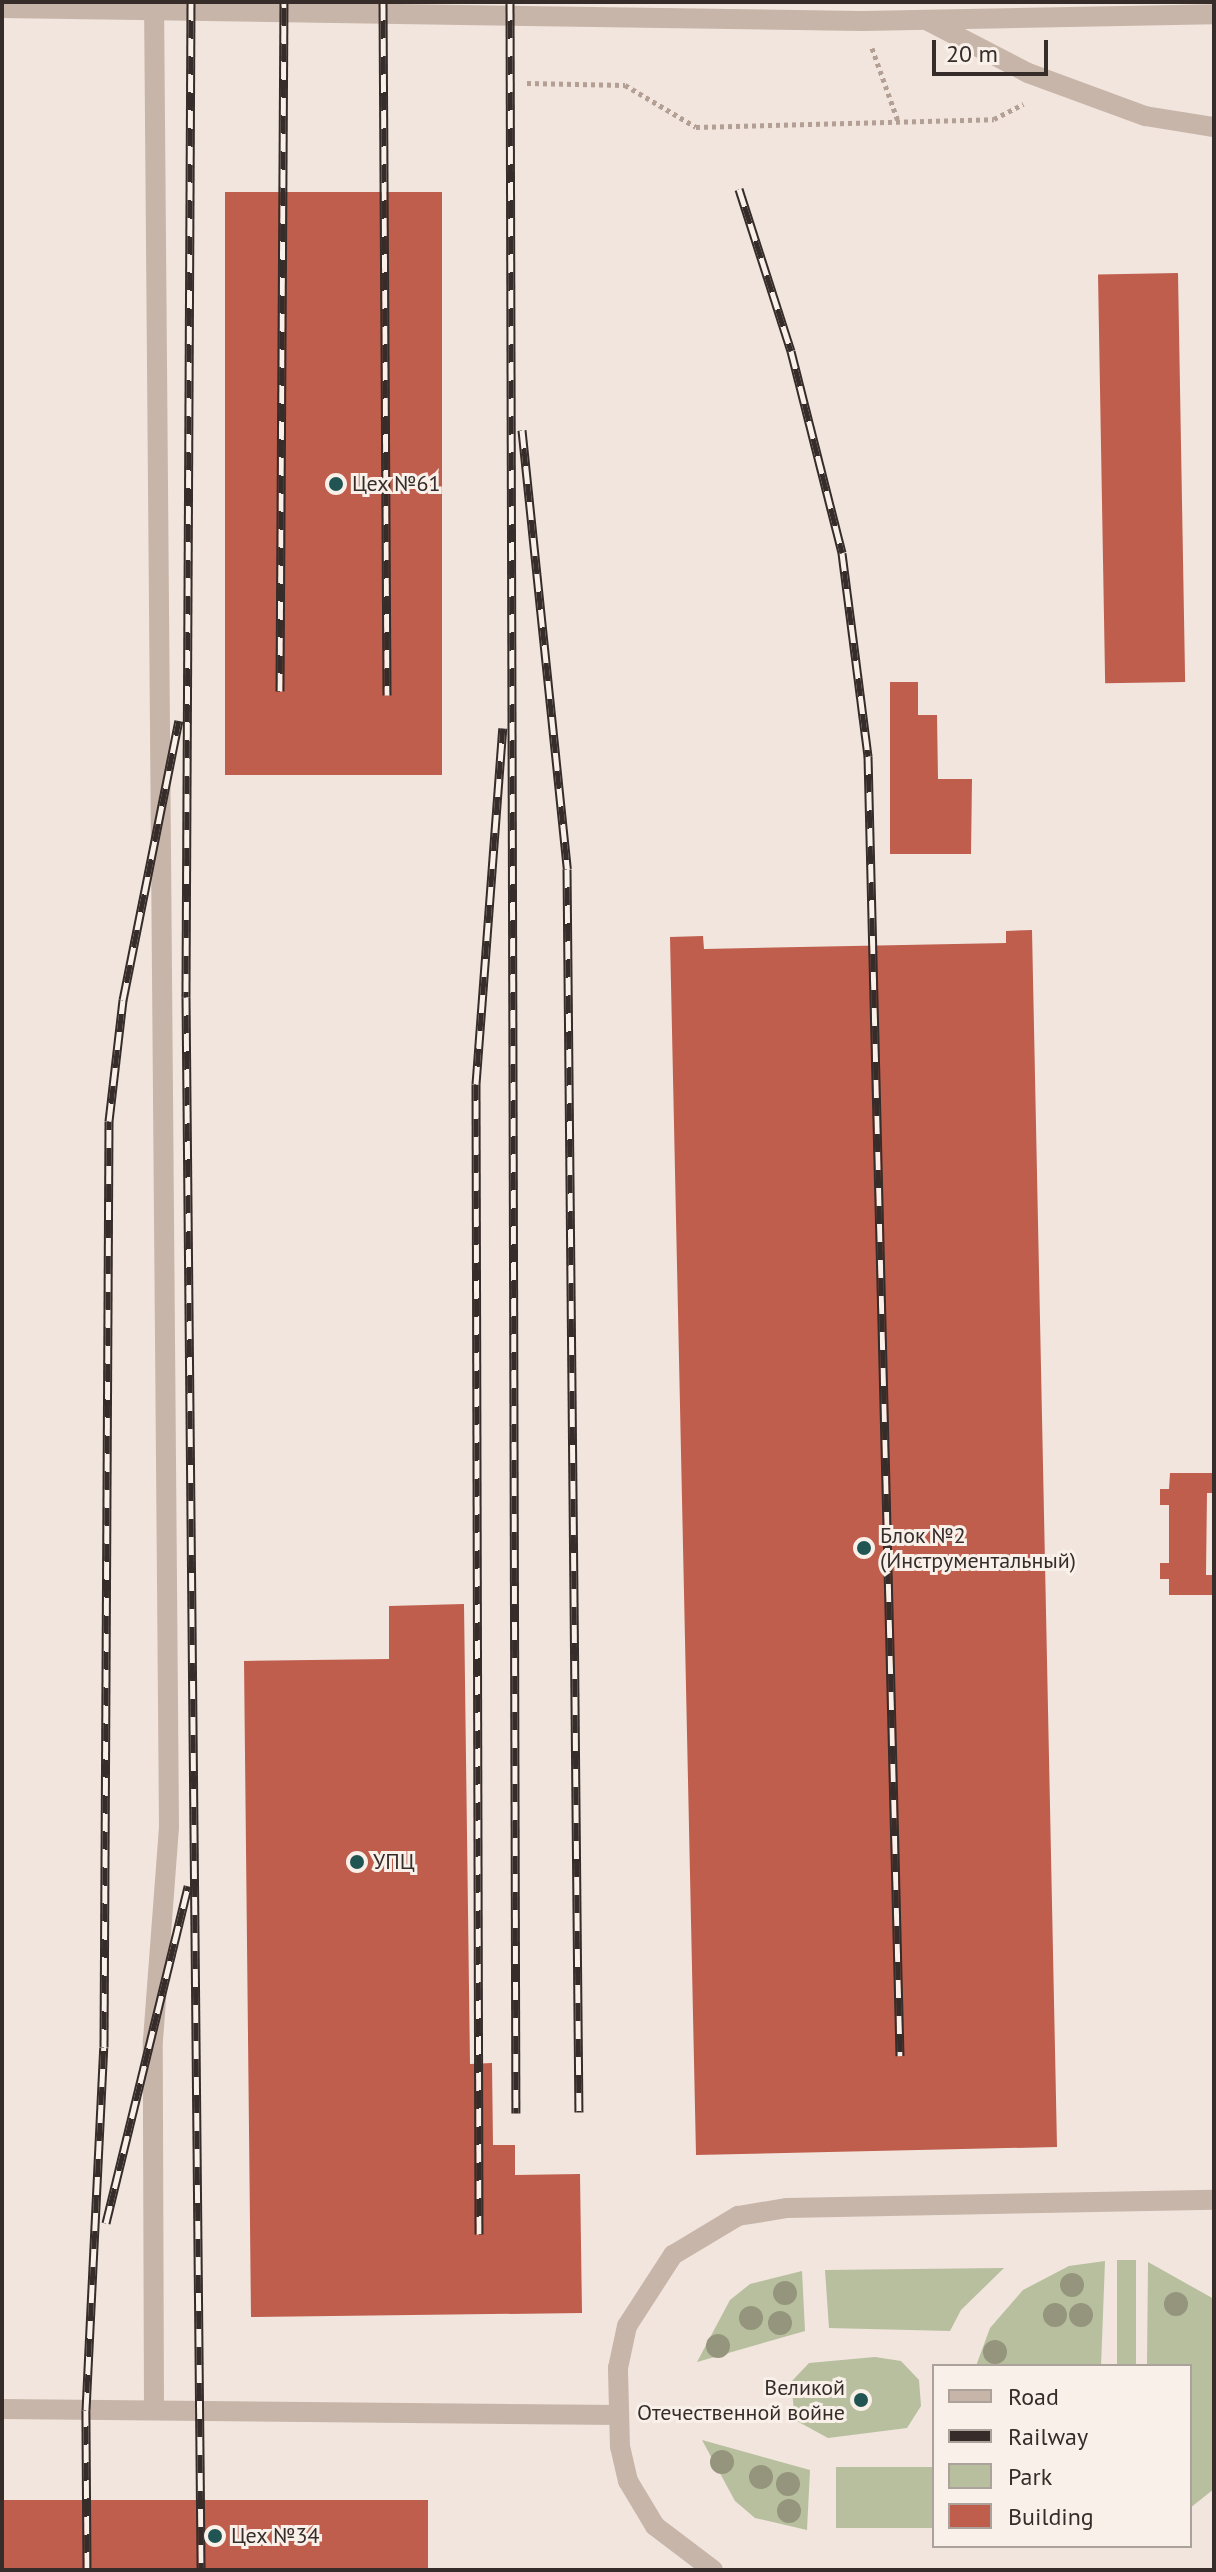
<!DOCTYPE html>
<meta charset="utf-8">
<style>
body{margin:0}
#map{position:relative;width:1216px;height:2572px;overflow:hidden;background:#f1e5dd;font-family:"PT Sans",sans-serif}
div>[style]{position:absolute}
.green>*{inset:0;background:#b7bf9e;transform-origin:0 0}
.building>*{inset:0;background:#bf5e4d;transform-origin:0 0}
.path>*{height:5px;margin-top:-2.5px;transform-origin:0;background:repeating-linear-gradient(90deg,#b49f94 0 4px,transparent 0 8px)}
.minor>*{height:20px;margin:-10px;padding:0 10px;transform-origin:10px;border-radius:10px;background:#c8b5a9}
.rail>*{height:9px;margin-top:-4.5px;transform-origin:0;background:repeating-linear-gradient(90deg,#f9f0e9 0 18px,#362c29 0 36px);box-sizing:border-box;border-block:2px solid #362c29}
.trees>*{width:24px;height:24px;margin:-12px;border-radius:50%;background:#95957d}
.dots>*{width:22px;height:22px;translate:-50% -50%;box-sizing:border-box;border:4px solid #f9f0e9;border-radius:50%}
span{translate:-50% -50%;white-space:nowrap;text-align:center;line-height:1.15;-webkit-text-stroke:6px #f9f0e9;paint-order:stroke}
.poi-label{font-size:22px;color:#362c29}
.left{translate:0 -50%;text-align:left}
.right{translate:-100% -50%;text-align:right}
.frame{position:absolute;inset:0;border:4px solid #362c29;pointer-events:none}
.legend{position:absolute;left:932px;top:2364px;width:260px;height:184px;box-sizing:border-box;background:#f9f0e9;border:2px solid #aba29c;margin:0;padding:10px 14px;list-style:none;font-size:24px;color:#362c29}
.legend li{display:flex;align-items:center;gap:16px;height:40px}
.legend b{width:40px;border:2px solid #aba29c}
.scale{position:absolute;left:932px;top:40px;width:116px;height:36px;box-sizing:border-box;border:4px solid #362c29;border-top:0;padding-left:10px;font-size:24px;line-height:28px;white-space:nowrap;color:#362c29;-webkit-text-stroke:6px #f9f0e9;paint-order:stroke}
</style>
<div id="map">
<div class="green">
<div style="left:1117px;top:2260px;width:19px;height:106px"></div>
<div style="clip-path:polygon(1105px 2261px,1101px 2366px,976px 2366px,990px 2328px,1023px 2290px,1069px 2266px)"></div>
<div style="clip-path:polygon(1148px 2262px,1214px 2299px,1214px 2489px,1190px 2508px,1190px 2366px,1147px 2366px)"></div>
<div style="clip-path:polygon(1004px 2268px,961px 2310px,950px 2331px,829px 2328px,825px 2270px)"></div>
<div style="clip-path:polygon(802px 2271px,805px 2331px,697px 2362px,730px 2300px,750px 2284px)"></div>
<div style="clip-path:polygon(875px 2357px,901px 2361px,919px 2380px,921px 2406px,907px 2428px,828px 2438px,795px 2420px,791px 2382px,809px 2363px)"></div>
<div style="clip-path:polygon(702px 2440px,810px 2470px,807px 2530px,755px 2518px,735px 2501px)"></div>
<div style="left:934px;top:2467px;width:61px;height:98px;rotate:90deg"></div>
</div>
<div class="building">
<div style="left:442px;top:192px;width:583px;height:217px;rotate:90deg"></div>
<div style="left:1178px;top:273px;width:409px;height:80px;rotate:89deg"></div>
<div style="clip-path:polygon(890px 682px,918px 682px,918px 715px,937px 715px,938px 779px,972px 779px,971px 854px,890px 854px)"></div>
<div style="clip-path:polygon(1032px 930px,1057px 2147px,696px 2155px,670px 937px,703px 936px,704px 949px,1006px 943px,1006px 931px)"></div>
<div style="clip-path:polygon(1170px 1473px,1214px 1473px,1214px 1493px,1207px 1493px,1206px 1575px,1214px 1575px,1214px 1595px,1169px 1595px,1169px 1579px,1160px 1579px,1160px 1563px,1169px 1563px,1169px 1505px,1160px 1505px,1160px 1489px,1169px 1489px)"></div>
<div style="clip-path:polygon(464px 1604px,470px 2064px,492px 2063px,493px 2145px,515px 2145px,515px 2175px,580px 2174px,582px 2313px,251px 2317px,244px 1661px,389px 1659px,389px 1606px)"></div>
<div style="left:428px;top:2500px;width:70px;height:426px;rotate:90deg"></div>
</div>
<div class="path">
<div style="left:872px;top:48px;width:77px;rotate:70.4deg"></div>
<div style="left:527px;top:83px;width:98px;rotate:1.2deg"></div>
<div style="left:625px;top:85px;width:82px;rotate:30.6deg"></div>
<div style="left:696px;top:127px;width:298px;rotate:-1.5deg"></div>
<div style="left:994px;top:119px;width:33px;rotate:-27deg"></div>
</div>
<div class="minor">
<div style="left:2px;top:8px;width:861px;rotate:0.87deg"></div>
<div style="left:863px;top:21px;width:351px;rotate:-1.1deg"></div>
<div style="left:928px;top:21px;width:113px;rotate:27.5deg"></div>
<div style="left:1028px;top:73px;width:125px;rotate:20.2deg"></div>
<div style="left:1145px;top:116px;width:70px;rotate:9.1deg"></div>
<div style="left:154px;top:2407px;width:367px;rotate:-90.2deg"></div>
<div style="left:153px;top:2040px;width:214px;rotate:-85.7deg"></div>
<div style="left:169px;top:1827px;width:1817px;rotate:-90.47deg"></div>
<div style="left:2px;top:2409px;width:616px;rotate:0.56deg"></div>
<div style="left:713px;top:2570px;width:73px;rotate:-142.8deg"></div>
<div style="left:655px;top:2526px;width:52px;rotate:-121deg"></div>
<div style="left:628px;top:2481px;width:35px;rotate:-103deg"></div>
<div style="left:620px;top:2447px;width:79px;rotate:-91.5deg"></div>
<div style="left:618px;top:2368px;width:43px;rotate:-77.9deg"></div>
<div style="left:627px;top:2326px;width:85px;rotate:-57.1deg"></div>
<div style="left:673px;top:2255px;width:76px;rotate:-31deg"></div>
<div style="left:738px;top:2216px;width:50px;rotate:-9.3deg"></div>
<div style="left:787px;top:2208px;width:427px;rotate:-1.1deg"></div>
</div>
<div class="rail">
<div style="left:191px;top:2px;width:995px;rotate:90.29deg"></div>
<div style="left:186px;top:997px;width:1573px;rotate:89.45deg"></div>
<div style="left:383px;top:2px;width:693px;rotate:89.67deg"></div>
<div style="left:510px;top:2px;width:2111px;rotate:89.84deg"></div>
<div style="left:739px;top:189px;width:170px;rotate:72.2deg"></div>
<div style="left:791px;top:351px;width:208px;rotate:75.8deg"></div>
<div style="left:842px;top:553px;width:205px;rotate:82.7deg"></div>
<div style="left:868px;top:756px;width:1300px;rotate:88.59deg"></div>
<div style="left:522px;top:430px;width:441px;rotate:84.1deg"></div>
<div style="left:567px;top:869px;width:1243px;rotate:89.45deg"></div>
<div style="left:280px;top:691px;width:689px;rotate:-89.67deg"></div>
<div style="left:106px;top:2223px;width:347px;rotate:-76.3deg"></div>
<div style="left:479px;top:2234px;width:1150px;rotate:-90.15deg"></div>
<div style="left:476px;top:1084px;width:357px;rotate:-85.7deg"></div>
<div style="left:87px;top:2570px;width:160px;rotate:-90.4deg"></div>
<div style="left:86px;top:2410px;width:363px;rotate:-87.2deg"></div>
<div style="left:104px;top:2047px;width:926px;rotate:-89.69deg"></div>
<div style="left:109px;top:1121px;width:122px;rotate:-83.4deg"></div>
<div style="left:123px;top:1000px;width:285px;rotate:-78.7deg"></div>
</div>
<div class="trees">
<div style="left:1072px;top:2285px"></div>
<div style="left:785px;top:2293px"></div>
<div style="left:1176px;top:2304px"></div>
<div style="left:1055px;top:2315px"></div>
<div style="left:1081px;top:2315px"></div>
<div style="left:751px;top:2318px"></div>
<div style="left:780px;top:2323px"></div>
<div style="left:718px;top:2346px"></div>
<div style="left:995px;top:2352px"></div>
<div style="left:722px;top:2462px"></div>
<div style="left:761px;top:2477px"></div>
<div style="left:788px;top:2484px"></div>
<div style="left:789px;top:2511px"></div>
</div>
<div class="dots">
<div style="left:336px;top:484px;background:#215553"></div>
<div style="left:864px;top:1548px;background:#215553"></div>
<div style="left:357px;top:1862px;background:#215553"></div>
<div style="left:861px;top:2400px;background:#215553"></div>
<div style="left:215px;top:2536px;background:#215553"></div>
</div>
<div class="poi-label">
<span class="left" style="left:352px;top:484px">Цех №61</span>
<span class="left" style="left:880px;top:1548px">Блок №2<br>(Инструментальный)</span>
<span class="left" style="left:373px;top:1862px">УПЦ</span>
<span class="right" style="left:845px;top:2400px">Великой<br>Отечественной войне</span>
<span class="left" style="left:231px;top:2536px">Цех №34</span>
</div>
<div class="frame"></div>
<ul class="legend">
<li><b style="height:10px;background:#c8b5a9"></b>Road</li>
<li><b style="height:10px;background:#362c29"></b>Railway</li>
<li><b style="height:22px;background:#b7bf9e"></b>Park</li>
<li><b style="height:22px;background:#bf5e4d"></b>Building</li>
</ul>
<div class="scale">20 m</div>
</div>
